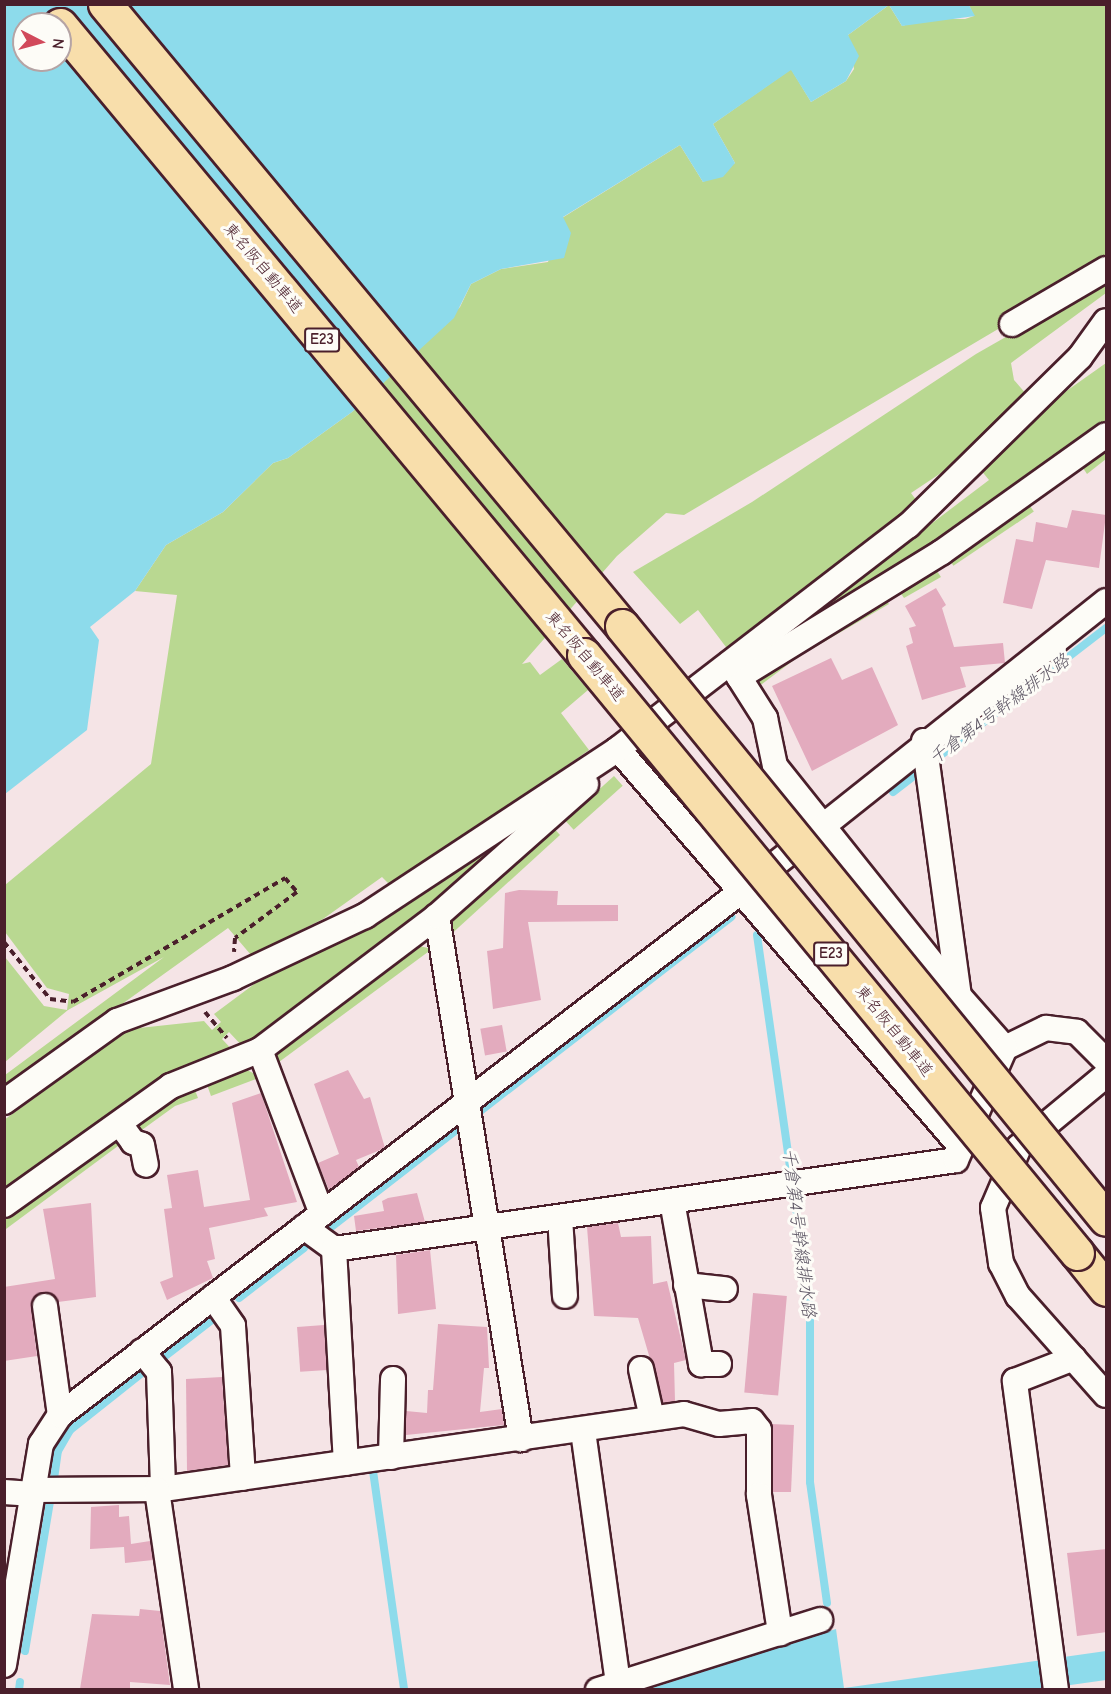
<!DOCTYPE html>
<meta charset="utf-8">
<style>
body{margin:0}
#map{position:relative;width:1111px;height:1694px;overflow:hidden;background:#f5e4e6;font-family:"Comic Neue","Klee One",sans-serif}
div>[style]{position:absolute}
.green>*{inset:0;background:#b9d891;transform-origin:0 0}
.water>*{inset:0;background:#8ddbeb}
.stream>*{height:8px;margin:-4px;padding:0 4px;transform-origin:4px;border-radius:4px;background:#8ddbeb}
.building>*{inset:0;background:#e3abbe;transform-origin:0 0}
.path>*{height:4px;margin-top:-2px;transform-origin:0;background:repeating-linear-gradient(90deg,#4a1f2b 0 6px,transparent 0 10.5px)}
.roads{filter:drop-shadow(2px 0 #4a1f2b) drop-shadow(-2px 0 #4a1f2b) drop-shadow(0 2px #4a1f2b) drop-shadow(0 -2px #4a1f2b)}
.minor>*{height:24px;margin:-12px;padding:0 12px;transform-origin:12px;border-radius:12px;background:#fdfcf7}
.highway>*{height:33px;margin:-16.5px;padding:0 16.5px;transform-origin:16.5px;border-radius:16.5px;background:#f8deab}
.bridges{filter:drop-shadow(2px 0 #4a1f2b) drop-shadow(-2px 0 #4a1f2b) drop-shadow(0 2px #4a1f2b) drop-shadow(0 -2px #4a1f2b)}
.highway-bridge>*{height:33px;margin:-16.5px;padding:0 16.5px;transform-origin:16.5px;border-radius:16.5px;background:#f8deab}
span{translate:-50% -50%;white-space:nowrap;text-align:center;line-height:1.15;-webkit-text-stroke:6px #fdfcf7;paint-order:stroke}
.shield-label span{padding:2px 4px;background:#fdfcf7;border:2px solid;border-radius:4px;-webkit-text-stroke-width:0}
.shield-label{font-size:15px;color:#4a1f2b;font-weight:700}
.street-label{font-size:16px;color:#4a1f2b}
.water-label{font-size:18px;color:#5e5765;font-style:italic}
.frame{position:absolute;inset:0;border:6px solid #4a1f2b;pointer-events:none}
.north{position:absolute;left:12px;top:12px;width:60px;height:60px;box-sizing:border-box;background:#fdfcf7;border:2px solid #b5a4a5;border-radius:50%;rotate:96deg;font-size:16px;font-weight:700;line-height:24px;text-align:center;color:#4a1f2b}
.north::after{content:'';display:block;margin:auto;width:21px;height:27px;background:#d1495b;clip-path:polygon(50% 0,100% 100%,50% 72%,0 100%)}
</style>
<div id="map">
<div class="green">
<div style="clip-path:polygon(889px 5px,902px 26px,926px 19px,965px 19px,974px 16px,969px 5px,1106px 5px,1106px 265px,684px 515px,666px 513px,617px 556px,522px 664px,530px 662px,540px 675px,562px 659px,588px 690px,561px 713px,589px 750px,393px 888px,382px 877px,323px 919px,251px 955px,228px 928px,5px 1088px,5px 1075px,164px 957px,68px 1010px,5px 1062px,5px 957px,44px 1006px,67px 1010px,69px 994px,47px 988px,5px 932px,5px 885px,151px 764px,177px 595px,135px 591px,166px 545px,223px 512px,273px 463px,288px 458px,352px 412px,460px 307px,471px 284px,501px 269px,548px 262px,562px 218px,680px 145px,703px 182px,735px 163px,713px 124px,791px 69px,811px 102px,846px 81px,854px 69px,848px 35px)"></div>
<div style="clip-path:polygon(1106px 280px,1106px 293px,1011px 363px,1014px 380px,1027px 395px,953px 465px,911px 493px,919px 504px,729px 651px,698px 610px,680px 624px,633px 572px,752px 502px,976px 354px)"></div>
<div style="clip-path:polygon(1106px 363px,1106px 427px,943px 544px,761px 653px,989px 480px,980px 469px,1041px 409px)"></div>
<div style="clip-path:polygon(1106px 443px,1106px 459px,1087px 474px,1079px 462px)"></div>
<div style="left:1026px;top:500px;width:14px;height:97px;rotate:56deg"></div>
<div style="clip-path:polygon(933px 565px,941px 577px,904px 598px,897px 588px)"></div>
<div style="clip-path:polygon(885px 599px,889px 604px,798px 657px,758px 687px,749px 679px)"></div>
<div style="left:614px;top:776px;width:13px;height:66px;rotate:48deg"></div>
<div style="clip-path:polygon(573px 786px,411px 928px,245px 1049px,229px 1032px,222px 1039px,237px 1055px,5px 1200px,4px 1120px,130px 1029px,204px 1021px,212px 1030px,221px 1022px,214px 1014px,261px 979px,430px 888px)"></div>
<div style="clip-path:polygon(551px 825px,560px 835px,447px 938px,445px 919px)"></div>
<div style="clip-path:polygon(411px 944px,432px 949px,279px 1062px,271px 1049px)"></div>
<div style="clip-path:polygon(243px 1068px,261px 1077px,211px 1096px,206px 1082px)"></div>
<div style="clip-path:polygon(193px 1085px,198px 1098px,175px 1106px,135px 1135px,127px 1123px)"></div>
<div style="clip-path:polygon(113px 1135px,122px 1143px,6px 1229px,4px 1213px)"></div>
</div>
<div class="water">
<div style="clip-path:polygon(evenodd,5px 5px,969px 5px,975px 16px,902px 26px,889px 5px,848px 35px,859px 56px,846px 81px,811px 102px,791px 70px,713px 124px,735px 163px,723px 177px,703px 182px,680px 145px,563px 217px,571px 233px,564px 258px,501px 269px,471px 284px,454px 318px,352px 412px,288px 458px,273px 463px,223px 512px,166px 545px,135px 591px,90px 627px,99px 640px,87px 730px,5px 794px,5px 5px,24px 24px,60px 24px,60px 60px,24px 60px,24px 24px)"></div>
<div style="clip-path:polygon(836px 1629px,844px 1688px,1106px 1651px,1106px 1680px,1042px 1689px,646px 1690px)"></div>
</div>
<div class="stream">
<div style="left:893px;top:792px;width:269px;rotate:-37.6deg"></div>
<div style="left:757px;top:935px;width:376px;rotate:81.9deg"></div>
<div style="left:810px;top:1307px;width:175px;rotate:90deg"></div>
<div style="left:810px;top:1482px;width:122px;rotate:82deg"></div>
<div style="left:479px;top:1112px;width:319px;rotate:-37.7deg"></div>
<div style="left:326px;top:1231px;width:175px;rotate:-37.8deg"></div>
<div style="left:239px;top:1298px;width:82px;rotate:-37.6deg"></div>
<div style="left:160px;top:1360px;width:67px;rotate:-37.7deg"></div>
<div style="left:373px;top:1471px;width:221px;rotate:81.9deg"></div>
<div style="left:54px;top:1479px;width:28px;rotate:-82deg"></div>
<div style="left:58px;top:1451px;width:24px;rotate:-60deg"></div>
<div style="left:70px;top:1430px;width:98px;rotate:-38.4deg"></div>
<div style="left:25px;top:1651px;width:152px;rotate:-80.5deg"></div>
<div style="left:19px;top:1690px;width:8px;rotate:-83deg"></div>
</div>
<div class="building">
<div style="clip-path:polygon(1072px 510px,1106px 515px,1099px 568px,1046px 560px,1032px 609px,1003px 603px,1016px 539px,1033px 542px,1036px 522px,1067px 528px)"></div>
<div style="clip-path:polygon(936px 588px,946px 605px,942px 608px,954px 647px,1003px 643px,1005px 663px,960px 667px,966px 687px,922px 700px,906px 646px,913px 643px,909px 628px,916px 626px,905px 606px)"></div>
<div style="clip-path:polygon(831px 658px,842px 680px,872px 667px,898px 725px,812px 771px,772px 686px)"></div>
<div style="clip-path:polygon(519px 890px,558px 891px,557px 905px,618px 905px,618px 921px,528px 922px,541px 1000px,493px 1009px,487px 951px,503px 948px,505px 893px)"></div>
<div style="left:502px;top:1025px;width:27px;height:22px;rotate:80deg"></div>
<div style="clip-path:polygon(348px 1070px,364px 1099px,370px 1097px,385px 1148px,356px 1160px,359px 1167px,329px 1190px,318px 1163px,339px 1154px,314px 1084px)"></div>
<div style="clip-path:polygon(261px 1093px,297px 1202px,264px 1208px,268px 1216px,209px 1228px,215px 1259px,207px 1261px,213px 1278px,167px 1300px,160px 1282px,173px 1277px,164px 1209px,172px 1208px,167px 1175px,198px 1170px,204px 1207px,250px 1200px,232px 1103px)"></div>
<div style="clip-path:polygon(417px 1193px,425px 1222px,356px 1231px,354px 1216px,384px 1211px,382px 1201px,388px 1198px)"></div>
<div style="clip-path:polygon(91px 1203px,96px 1297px,58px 1302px,50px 1293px,37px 1294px,31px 1308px,37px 1356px,4px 1361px,4px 1287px,55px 1279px,43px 1209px)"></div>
<div style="clip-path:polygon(618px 1223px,621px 1237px,651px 1236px,653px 1284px,667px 1281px,686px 1360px,674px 1363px,675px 1401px,663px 1403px,638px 1318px,594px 1316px,587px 1227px)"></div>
<div style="clip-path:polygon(430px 1250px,436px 1309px,398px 1314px,396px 1255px)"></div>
<div style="left:753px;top:1293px;width:34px;height:100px;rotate:5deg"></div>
<div style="clip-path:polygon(438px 1324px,487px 1327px,489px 1368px,484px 1368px,480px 1412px,502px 1409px,504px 1425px,406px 1435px,406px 1411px,427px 1413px,428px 1390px,433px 1390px)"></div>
<div style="left:324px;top:1325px;width:45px;height:27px;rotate:86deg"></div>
<div style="clip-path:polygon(222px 1377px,228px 1465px,187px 1471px,186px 1379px)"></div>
<div style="clip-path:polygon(771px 1424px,794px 1425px,791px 1492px,773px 1492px)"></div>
<div style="clip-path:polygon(119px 1505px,119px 1517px,129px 1516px,131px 1544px,150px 1541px,153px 1560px,125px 1563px,124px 1547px,90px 1549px,91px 1507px)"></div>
<div style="clip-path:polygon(1107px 1549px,1107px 1632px,1077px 1636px,1067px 1553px)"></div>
<div style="clip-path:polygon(140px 1609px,160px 1611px,170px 1685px,130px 1682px,130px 1689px,80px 1689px,92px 1614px,139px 1616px)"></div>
</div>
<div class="path">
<div style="left:4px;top:942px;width:73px;rotate:51.1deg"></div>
<div style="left:50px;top:999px;width:23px;rotate:7deg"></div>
<div style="left:73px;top:1002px;width:246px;rotate:-30.3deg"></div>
<div style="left:285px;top:878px;width:18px;rotate:49deg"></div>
<div style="left:297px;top:892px;width:77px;rotate:143.4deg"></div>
<div style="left:235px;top:938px;width:14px;rotate:94deg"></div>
<div style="left:205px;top:1012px;width:34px;rotate:50deg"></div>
</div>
<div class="roads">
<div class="minor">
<div style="left:1012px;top:324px;width:109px;rotate:-30.3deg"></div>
<div style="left:730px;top:663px;width:17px;rotate:57deg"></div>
<div style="left:739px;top:677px;width:238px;rotate:-31.6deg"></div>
<div style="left:942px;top:552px;width:201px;rotate:-35.5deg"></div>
<div style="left:739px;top:677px;width:49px;rotate:57.6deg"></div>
<div style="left:765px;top:718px;width:49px;rotate:78.2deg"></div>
<div style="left:775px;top:766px;width:292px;rotate:51.4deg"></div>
<div style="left:924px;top:741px;width:257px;rotate:82.2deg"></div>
<div style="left:959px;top:996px;width:69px;rotate:48.5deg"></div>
<div style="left:1005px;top:1048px;width:46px;rotate:-26deg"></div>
<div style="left:1046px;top:1028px;width:31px;rotate:7deg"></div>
<div style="left:1077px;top:1032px;width:41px;rotate:45deg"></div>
<div style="left:618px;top:749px;width:525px;rotate:49.24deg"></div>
<div style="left:437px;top:916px;width:530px;rotate:80.88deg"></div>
<div style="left:260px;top:1050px;width:175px;rotate:69.3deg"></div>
<div style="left:1106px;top:1075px;width:113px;rotate:140.4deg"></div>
<div style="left:1019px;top:1147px;width:66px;rotate:113.1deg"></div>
<div style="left:993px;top:1208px;width:56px;rotate:81.7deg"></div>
<div style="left:1001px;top:1263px;width:37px;rotate:63deg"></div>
<div style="left:1018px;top:1296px;width:132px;rotate:48.4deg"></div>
<div style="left:4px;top:1102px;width:139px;rotate:-35.6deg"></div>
<div style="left:117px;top:1021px;width:124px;rotate:-20.3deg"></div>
<div style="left:233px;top:978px;width:146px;rotate:-25.2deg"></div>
<div style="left:365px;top:916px;width:303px;rotate:-33.4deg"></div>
<div style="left:618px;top:749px;width:366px;rotate:-37.6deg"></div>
<div style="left:908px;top:526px;width:241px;rotate:-44.5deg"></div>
<div style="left:1080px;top:357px;width:44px;rotate:-54.2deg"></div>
<div style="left:120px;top:1124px;width:22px;rotate:54deg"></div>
<div style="left:133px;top:1142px;width:9px;rotate:18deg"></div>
<div style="left:142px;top:1145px;width:20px;rotate:79deg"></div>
<div style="left:672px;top:1201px;width:166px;rotate:79.9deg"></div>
<div style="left:701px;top:1364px;width:18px"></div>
<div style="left:4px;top:1205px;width:205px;rotate:-35.5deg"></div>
<div style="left:171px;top:1086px;width:96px;rotate:-22deg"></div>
<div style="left:260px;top:1050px;width:222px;rotate:-37.1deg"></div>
<div style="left:437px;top:916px;width:199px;rotate:-41.5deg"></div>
<div style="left:560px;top:1217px;width:79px;rotate:86.4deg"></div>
<div style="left:304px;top:1227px;width:37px;rotate:36deg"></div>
<div style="left:334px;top:1249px;width:628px;rotate:-8.14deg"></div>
<div style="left:956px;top:1160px;width:122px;rotate:-66.4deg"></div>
<div style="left:334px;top:1249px;width:214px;rotate:86.8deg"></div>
<div style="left:686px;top:1285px;width:39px;rotate:6deg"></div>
<div style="left:213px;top:1297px;width:35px;rotate:55deg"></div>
<div style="left:233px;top:1326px;width:152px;rotate:86.2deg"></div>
<div style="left:45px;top:1306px;width:110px;rotate:82.2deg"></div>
<div style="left:142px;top:1351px;width:27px;rotate:51deg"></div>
<div style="left:159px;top:1372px;width:117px;rotate:88deg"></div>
<div style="left:641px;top:1369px;width:50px;rotate:77.3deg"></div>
<div style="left:583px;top:1431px;width:254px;rotate:82.1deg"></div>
<div style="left:391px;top:1457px;width:78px;rotate:-88.5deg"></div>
<div style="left:33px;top:1490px;width:130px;rotate:-0.4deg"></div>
<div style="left:163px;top:1489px;width:526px;rotate:-8.19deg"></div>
<div style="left:684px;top:1414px;width:36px;rotate:16deg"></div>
<div style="left:719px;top:1424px;width:33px;rotate:-5deg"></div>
<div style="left:752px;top:1421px;width:11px;rotate:52deg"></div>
<div style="left:759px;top:1430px;width:65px;rotate:90deg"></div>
<div style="left:759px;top:1495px;width:140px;rotate:81.3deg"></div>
<div style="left:157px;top:1490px;width:202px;rotate:81.7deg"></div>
<div style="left:4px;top:1492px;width:29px;rotate:4deg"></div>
<div style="left:4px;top:1665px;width:224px;rotate:-80.5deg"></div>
<div style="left:41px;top:1444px;width:35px;rotate:-57deg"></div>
<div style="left:60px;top:1415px;width:856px;rotate:-37.55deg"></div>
<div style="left:739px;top:893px;width:469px;rotate:-38.5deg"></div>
<div style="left:598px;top:1690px;width:233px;rotate:-17.5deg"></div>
<div style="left:1056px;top:1690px;width:312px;rotate:-97.6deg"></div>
<div style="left:1015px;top:1381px;width:63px;rotate:-21.3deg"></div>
</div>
<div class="highway">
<div style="left:105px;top:4px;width:809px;rotate:50.27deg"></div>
<div style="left:60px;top:25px;width:819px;rotate:50.25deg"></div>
<div style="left:1077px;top:1253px;width:46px;rotate:51.1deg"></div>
</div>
</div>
<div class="bridges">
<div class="highway-bridge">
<div style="left:622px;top:626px;width:765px;rotate:50.78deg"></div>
<div style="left:584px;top:655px;width:775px;rotate:50.5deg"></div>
</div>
</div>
<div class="shield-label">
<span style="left:322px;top:340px">E23</span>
<span style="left:831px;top:954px">E23</span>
</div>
<div class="street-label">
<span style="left:263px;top:268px;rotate:50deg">東名阪自動車道</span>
<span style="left:585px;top:656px;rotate:50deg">東名阪自動車道</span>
<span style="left:894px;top:1031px;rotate:51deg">東名阪自動車道</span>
</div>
<div class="water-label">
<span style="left:1000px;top:710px;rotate:-37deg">千倉第4号幹線排水路</span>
<span style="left:798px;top:1233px;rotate:83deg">千倉第4号幹線排水路</span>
</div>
<div class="frame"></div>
<div class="north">N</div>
</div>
